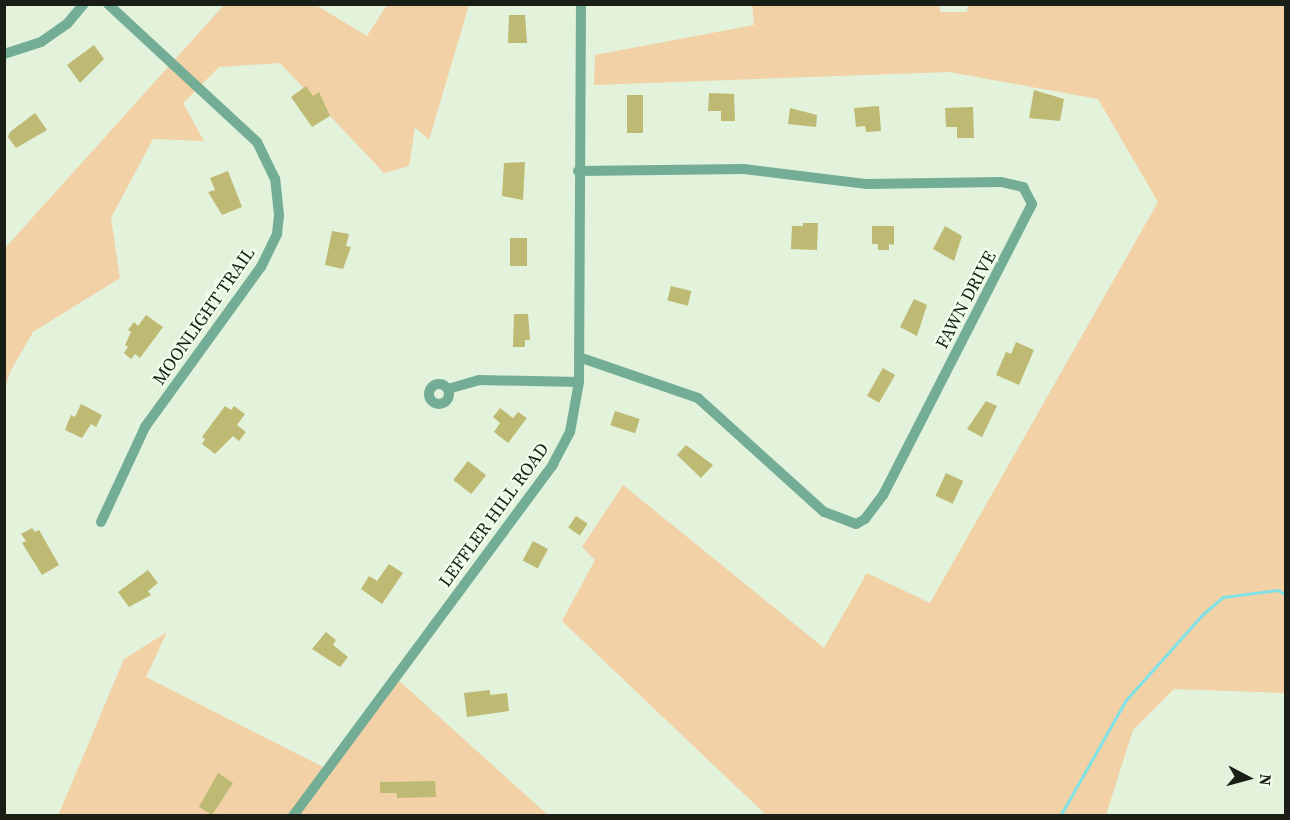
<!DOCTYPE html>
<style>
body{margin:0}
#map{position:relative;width:1290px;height:820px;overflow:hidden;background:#e2f2db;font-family:"Source Serif 4",serif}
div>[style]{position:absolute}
.green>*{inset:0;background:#f2d1a7}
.stream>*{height:3px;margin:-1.5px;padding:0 1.5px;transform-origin:1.5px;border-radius:1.5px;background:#80e2e6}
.building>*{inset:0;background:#bfba73;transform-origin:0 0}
.minor>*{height:10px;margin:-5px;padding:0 5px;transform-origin:5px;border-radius:5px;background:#74ad96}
.minor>.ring{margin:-5px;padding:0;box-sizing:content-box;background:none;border:10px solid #74ad96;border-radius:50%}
span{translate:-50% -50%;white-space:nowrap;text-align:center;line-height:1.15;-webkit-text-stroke:4.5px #f1feeb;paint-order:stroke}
.street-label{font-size:18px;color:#191f17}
.frame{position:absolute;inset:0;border:6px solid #191f17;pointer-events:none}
.north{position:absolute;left:1218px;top:748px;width:60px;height:60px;-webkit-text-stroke:4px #f1feeb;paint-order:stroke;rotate:96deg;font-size:16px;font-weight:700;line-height:24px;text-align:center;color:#191f17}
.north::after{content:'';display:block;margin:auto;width:21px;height:27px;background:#191f17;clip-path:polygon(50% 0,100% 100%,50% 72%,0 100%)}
</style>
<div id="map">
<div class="green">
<div style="clip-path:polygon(938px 4px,941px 12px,967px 12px,968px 4px,1285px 5px,1285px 693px,1174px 689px,1133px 730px,1106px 815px,766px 815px,562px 621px,595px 560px,582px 547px,623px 485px,824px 648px,867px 573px,930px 603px,1158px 202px,1098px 99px,949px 72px,594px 85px,595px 55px,754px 25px,752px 5px)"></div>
<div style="clip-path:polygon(224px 5px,316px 5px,367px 36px,387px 5px,469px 5px,429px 140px,415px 127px,409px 166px,384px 173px,280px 63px,219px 67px,183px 103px,204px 141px,153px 139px,111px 218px,120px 278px,33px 332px,10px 372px,5px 390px,5px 248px)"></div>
<div style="clip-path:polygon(167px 632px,146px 677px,327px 769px,396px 678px,548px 815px,58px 816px,124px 659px)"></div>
</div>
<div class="stream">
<div style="left:1060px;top:816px;width:133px;rotate:-60.4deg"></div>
<div style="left:1126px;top:700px;width:114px;rotate:-48.2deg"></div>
<div style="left:1202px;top:615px;width:28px;rotate:-41deg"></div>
<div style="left:1223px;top:597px;width:55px;rotate:-7.3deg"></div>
<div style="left:1278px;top:590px;width:9px;rotate:32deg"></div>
</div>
<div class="building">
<div style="clip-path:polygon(509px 15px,525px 15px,527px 43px,508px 43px)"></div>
<div style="clip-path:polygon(94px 45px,104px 59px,80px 83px,67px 65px)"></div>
<div style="clip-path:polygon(306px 86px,313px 96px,319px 92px,330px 116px,312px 127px,291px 97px)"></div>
<div style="clip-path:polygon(1034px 90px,1064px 99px,1060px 121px,1029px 118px)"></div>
<div style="clip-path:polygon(709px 93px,734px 94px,735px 121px,721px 121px,721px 111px,708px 111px)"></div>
<div style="left:627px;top:95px;width:16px;height:38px"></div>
<div style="clip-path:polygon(879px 106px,881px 131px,866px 132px,865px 126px,856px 127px,854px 108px)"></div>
<div style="clip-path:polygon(973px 107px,974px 138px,957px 138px,957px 127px,946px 127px,945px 108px)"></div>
<div style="clip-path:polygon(790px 108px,817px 115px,816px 127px,788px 124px)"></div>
<div style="clip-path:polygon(35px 113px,47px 130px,16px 148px,8px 137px,10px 132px)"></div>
<div style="clip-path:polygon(525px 162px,523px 200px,502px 196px,504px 163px)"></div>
<div style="clip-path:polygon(228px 171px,242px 207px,222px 215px,208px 192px,215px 190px,210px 178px)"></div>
<div style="clip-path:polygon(803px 223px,818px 223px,817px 250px,791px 249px,792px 226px,803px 226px)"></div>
<div style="clip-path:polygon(872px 226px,894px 226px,894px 245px,889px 244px,889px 250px,878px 250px,878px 244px,872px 244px)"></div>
<div style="clip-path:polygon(945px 226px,962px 236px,954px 261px,933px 249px)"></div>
<div style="clip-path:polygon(332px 231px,349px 234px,346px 246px,351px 247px,343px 269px,325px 265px)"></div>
<div style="left:510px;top:238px;width:17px;height:28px"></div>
<div style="left:671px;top:286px;width:21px;height:15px;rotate:14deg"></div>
<div style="clip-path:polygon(914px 299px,927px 305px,917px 336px,900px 327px)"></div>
<div style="clip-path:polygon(514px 314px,528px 314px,530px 340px,525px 340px,525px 347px,513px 347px)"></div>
<div style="clip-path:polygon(146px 315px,163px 327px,140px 358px,135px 354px,131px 359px,124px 353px,128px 347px,125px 345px,131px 332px,128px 330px,134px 322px,138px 326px)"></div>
<div style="clip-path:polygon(1016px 342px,1034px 350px,1019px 385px,996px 375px,1006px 352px,1011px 354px)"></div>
<div style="left:883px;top:368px;width:14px;height:32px;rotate:30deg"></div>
<div style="clip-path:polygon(986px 401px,997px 406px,982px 437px,967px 429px)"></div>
<div style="clip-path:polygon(81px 404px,102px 415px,96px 427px,91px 424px,82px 438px,65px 430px,71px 415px,75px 417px)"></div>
<div style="clip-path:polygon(225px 406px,231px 410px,234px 406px,245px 414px,237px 425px,246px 432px,239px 441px,233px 436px,215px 454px,202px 444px,205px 439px,202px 437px)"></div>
<div style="clip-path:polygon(500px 408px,513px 418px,518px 412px,527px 418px,508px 443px,494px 432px,500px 423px,493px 417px)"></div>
<div style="left:615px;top:411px;width:26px;height:15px;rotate:18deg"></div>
<div style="clip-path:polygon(686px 445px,713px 465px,701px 478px,677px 455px)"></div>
<div style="left:468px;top:461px;width:23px;height:24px;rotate:38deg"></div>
<div style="left:946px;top:473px;width:19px;height:25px;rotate:25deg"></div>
<div style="left:576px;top:516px;width:14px;height:14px;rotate:34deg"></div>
<div style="clip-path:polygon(32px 528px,35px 532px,39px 530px,59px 565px,42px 575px,22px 543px,26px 541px,21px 534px)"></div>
<div style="left:533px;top:541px;width:17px;height:22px;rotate:28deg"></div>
<div style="clip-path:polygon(389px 564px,403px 573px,382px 604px,361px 589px,369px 576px,377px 581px)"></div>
<div style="clip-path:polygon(148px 570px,158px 583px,148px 591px,151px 595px,129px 607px,118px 592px)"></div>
<div style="clip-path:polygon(326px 632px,336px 640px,333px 645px,348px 657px,340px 667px,312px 649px)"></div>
<div style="clip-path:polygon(490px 690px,490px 695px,507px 693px,509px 711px,467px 717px,464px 693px)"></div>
<div style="clip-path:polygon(218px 773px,233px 783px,212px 815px,199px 807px)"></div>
<div style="clip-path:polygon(435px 781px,436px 797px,397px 798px,397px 793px,380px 793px,380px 782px)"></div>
</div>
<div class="minor">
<div style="left:4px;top:54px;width:39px;rotate:-18deg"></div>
<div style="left:41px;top:42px;width:32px;rotate:-35deg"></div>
<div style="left:67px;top:24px;width:26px;rotate:-50deg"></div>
<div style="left:578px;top:171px;width:166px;rotate:-0.7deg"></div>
<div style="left:744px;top:169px;width:124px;rotate:7deg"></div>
<div style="left:867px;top:184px;width:134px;rotate:-0.9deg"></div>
<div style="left:1001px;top:182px;width:23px;rotate:13deg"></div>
<div style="left:1023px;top:187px;width:19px;rotate:62deg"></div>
<div style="left:1032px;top:204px;width:327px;rotate:117.1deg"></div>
<div style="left:883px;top:495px;width:30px;rotate:127deg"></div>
<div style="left:865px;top:519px;width:10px;rotate:151deg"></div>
<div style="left:856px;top:524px;width:34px;rotate:-159deg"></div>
<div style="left:824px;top:512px;width:170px;rotate:-137.9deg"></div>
<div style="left:698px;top:398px;width:126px;rotate:-161deg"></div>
<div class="ring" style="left:429px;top:384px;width:10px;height:10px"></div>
<div style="left:448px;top:389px;width:33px;rotate:-16deg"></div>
<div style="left:480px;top:380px;width:99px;rotate:1.2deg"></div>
<div style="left:101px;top:522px;width:105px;rotate:-65.1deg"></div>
<div style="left:145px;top:427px;width:198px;rotate:-54.1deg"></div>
<div style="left:261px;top:267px;width:37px;rotate:-64deg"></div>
<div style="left:277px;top:234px;width:19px;rotate:-84deg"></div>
<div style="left:279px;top:215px;width:36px;rotate:-96deg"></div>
<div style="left:275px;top:179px;width:41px;rotate:-115.9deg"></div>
<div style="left:257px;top:142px;width:203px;rotate:-137.2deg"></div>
<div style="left:293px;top:816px;width:438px;rotate:-53.5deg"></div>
<div style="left:553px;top:464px;width:36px;rotate:-62deg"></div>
<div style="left:570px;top:432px;width:51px;rotate:-79.8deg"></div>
<div style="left:579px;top:382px;width:378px;rotate:-89.7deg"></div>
</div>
<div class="street-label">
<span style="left:966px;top:300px;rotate:-62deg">FAWN DRIVE</span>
<span style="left:204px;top:316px;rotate:-55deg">MOONLIGHT TRAIL</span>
<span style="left:494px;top:515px;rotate:-54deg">LEFFLER HILL ROAD</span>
</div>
<div class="frame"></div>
<div class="north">N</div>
</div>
